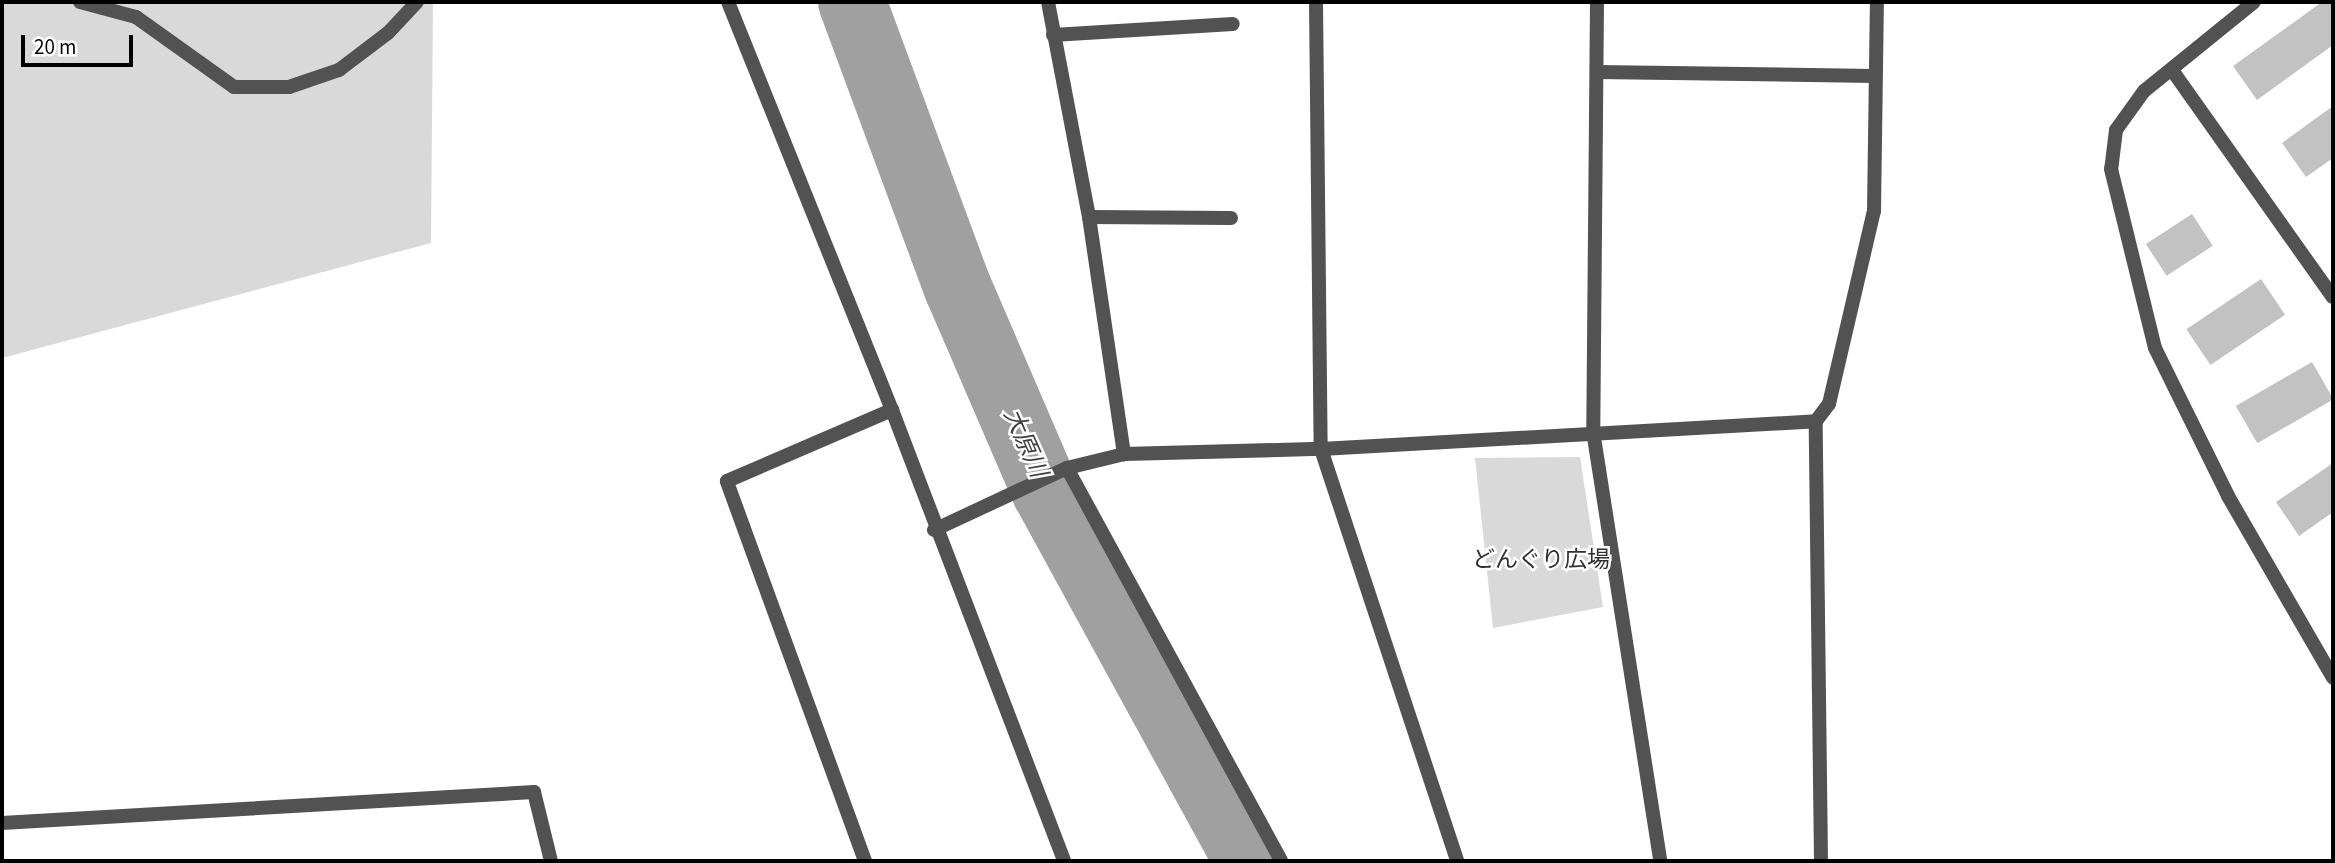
<!DOCTYPE html>
<meta charset="utf-8">
<style>
body{margin:0}
#map{position:relative;width:2335px;height:863px;overflow:hidden;background:#fff;font-family:"Source Sans 3","Noto Sans JP",sans-serif}
div>[style]{position:absolute}
.green>*{inset:0;background:#d9d9d9}
.river>*{height:68px;margin:-34px;padding:0 34px;transform-origin:34px;border-radius:34px;background:#a0a0a0}
.building>*{inset:0;background:#c2c2c2;transform-origin:0 0}
.minor>*{height:14px;margin:-7px;padding:0 7px;transform-origin:7px;border-radius:7px;background:#525252}
.tertiary>*{height:14px;margin:-7px;padding:0 7px;transform-origin:7px;border-radius:7px;background:#525252}
span{translate:-50% -50%;white-space:nowrap;text-align:center;line-height:1.15;-webkit-text-stroke:5px #fff;paint-order:stroke}
.park-label{font-size:23px;color:#303030}
.water-label{font-size:24px;color:#414141;font-style:italic}
.frame{position:absolute;inset:0;border:4px solid #000;pointer-events:none}
.scale{position:absolute;left:21px;top:35px;width:112px;height:32px;box-sizing:border-box;border:4px solid #000;border-top:0;padding-left:9px;font-size:21px;line-height:24px;white-space:nowrap;color:#000;-webkit-text-stroke:5px #fff;paint-order:stroke}
</style>
<div id="map">
<div class="green">
<div style="clip-path:polygon(2px 2px,433px 2px,431px 243px,2px 358px)"></div>
<div style="clip-path:polygon(1580px 457px,1603px 607px,1493px 628px,1475px 458px)"></div>
</div>
<div class="river">
<div style="left:852px;top:2px;width:305px;rotate:69.7deg"></div>
<div style="left:958px;top:288px;width:222px;rotate:66.7deg"></div>
<div style="left:1046px;top:492px;width:421px;rotate:61.3deg"></div>
</div>
<div class="building">
<div style="clip-path:polygon(2322px 2px,2333px 2px,2333px 45px,2257px 100px,2233px 66px)"></div>
<div style="clip-path:polygon(2333px 106px,2333px 158px,2306px 177px,2282px 143px)"></div>
<div style="left:2192px;top:214px;width:38px;height:55px;rotate:57deg"></div>
<div style="left:2261px;top:279px;width:43px;height:90px;rotate:56deg"></div>
<div style="left:2312px;top:362px;width:43px;height:88px;rotate:60deg"></div>
<div style="clip-path:polygon(2333px 463px,2333px 512px,2299px 536px,2276px 502px)"></div>
</div>
<div class="minor">
<div style="left:80px;top:2px;width:58px;rotate:15deg"></div>
<div style="left:136px;top:17px;width:120px;rotate:35.5deg"></div>
<div style="left:234px;top:87px;width:55px"></div>
<div style="left:289px;top:87px;width:53px;rotate:-18.8deg"></div>
<div style="left:339px;top:70px;width:61px;rotate:-37.1deg"></div>
<div style="left:388px;top:33px;width:42px;rotate:-46.9deg"></div>
<div style="left:728px;top:2px;width:440px;rotate:68.1deg"></div>
<div style="left:892px;top:410px;width:483px;rotate:69.1deg"></div>
<div style="left:1048px;top:2px;width:219px;rotate:79.2deg"></div>
<div style="left:1089px;top:217px;width:240px;rotate:81.6deg"></div>
<div style="left:1316px;top:2px;width:447px;rotate:89.4deg"></div>
<div style="left:1321px;top:449px;width:434px;rotate:71.7deg"></div>
<div style="left:1597px;top:2px;width:429px;rotate:90.5deg"></div>
<div style="left:1593px;top:431px;width:435px;rotate:81.1deg"></div>
<div style="left:2254px;top:2px;width:141px;rotate:141deg"></div>
<div style="left:2144px;top:91px;width:48px;rotate:125.7deg"></div>
<div style="left:2116px;top:130px;width:39px;rotate:97deg"></div>
<div style="left:2111px;top:169px;width:184px;rotate:76.2deg"></div>
<div style="left:2155px;top:348px;width:165px;rotate:63.7deg"></div>
<div style="left:2228px;top:496px;width:210px;rotate:60deg"></div>
<div style="left:1053px;top:35px;width:180px;rotate:-3.5deg"></div>
<div style="left:2172px;top:70px;width:278px;rotate:54.7deg"></div>
<div style="left:1597px;top:72px;width:278px;rotate:0.8deg"></div>
<div style="left:1089px;top:217px;width:142px;rotate:0.4deg"></div>
<div style="left:1067px;top:468px;width:447px;rotate:61.4deg"></div>
<div style="left:934px;top:530px;width:147px;rotate:-25deg"></div>
<div style="left:1067px;top:468px;width:59px;rotate:-13.8deg"></div>
<div style="left:1124px;top:454px;width:197px;rotate:-1.5deg"></div>
<div style="left:1321px;top:449px;width:496px;rotate:-3.2deg"></div>
<div style="left:534px;top:792px;width:71px;rotate:76.2deg"></div>
<div style="left:865px;top:861px;width:404px;rotate:-110deg"></div>
<div style="left:727px;top:481px;width:180px;rotate:-23.3deg"></div>
<div style="left:1821px;top:861px;width:440px;rotate:-90.7deg"></div>
<div style="left:1816px;top:421px;width:21px;rotate:-53deg"></div>
<div style="left:1829px;top:404px;width:198px;rotate:-76.9deg"></div>
<div style="left:1874px;top:211px;width:209px;rotate:-89.2deg"></div>
</div>
<div class="tertiary">
<div style="left:2px;top:823px;width:533px;rotate:-3.33deg"></div>
</div>
<div class="park-label">
<span style="left:1541px;top:560px">どんぐり広場</span>
</div>
<div class="water-label">
<span style="left:1025px;top:443px;rotate:66deg">大原川</span>
</div>
<div class="frame"></div>
<div class="scale">20 m</div>
</div>
